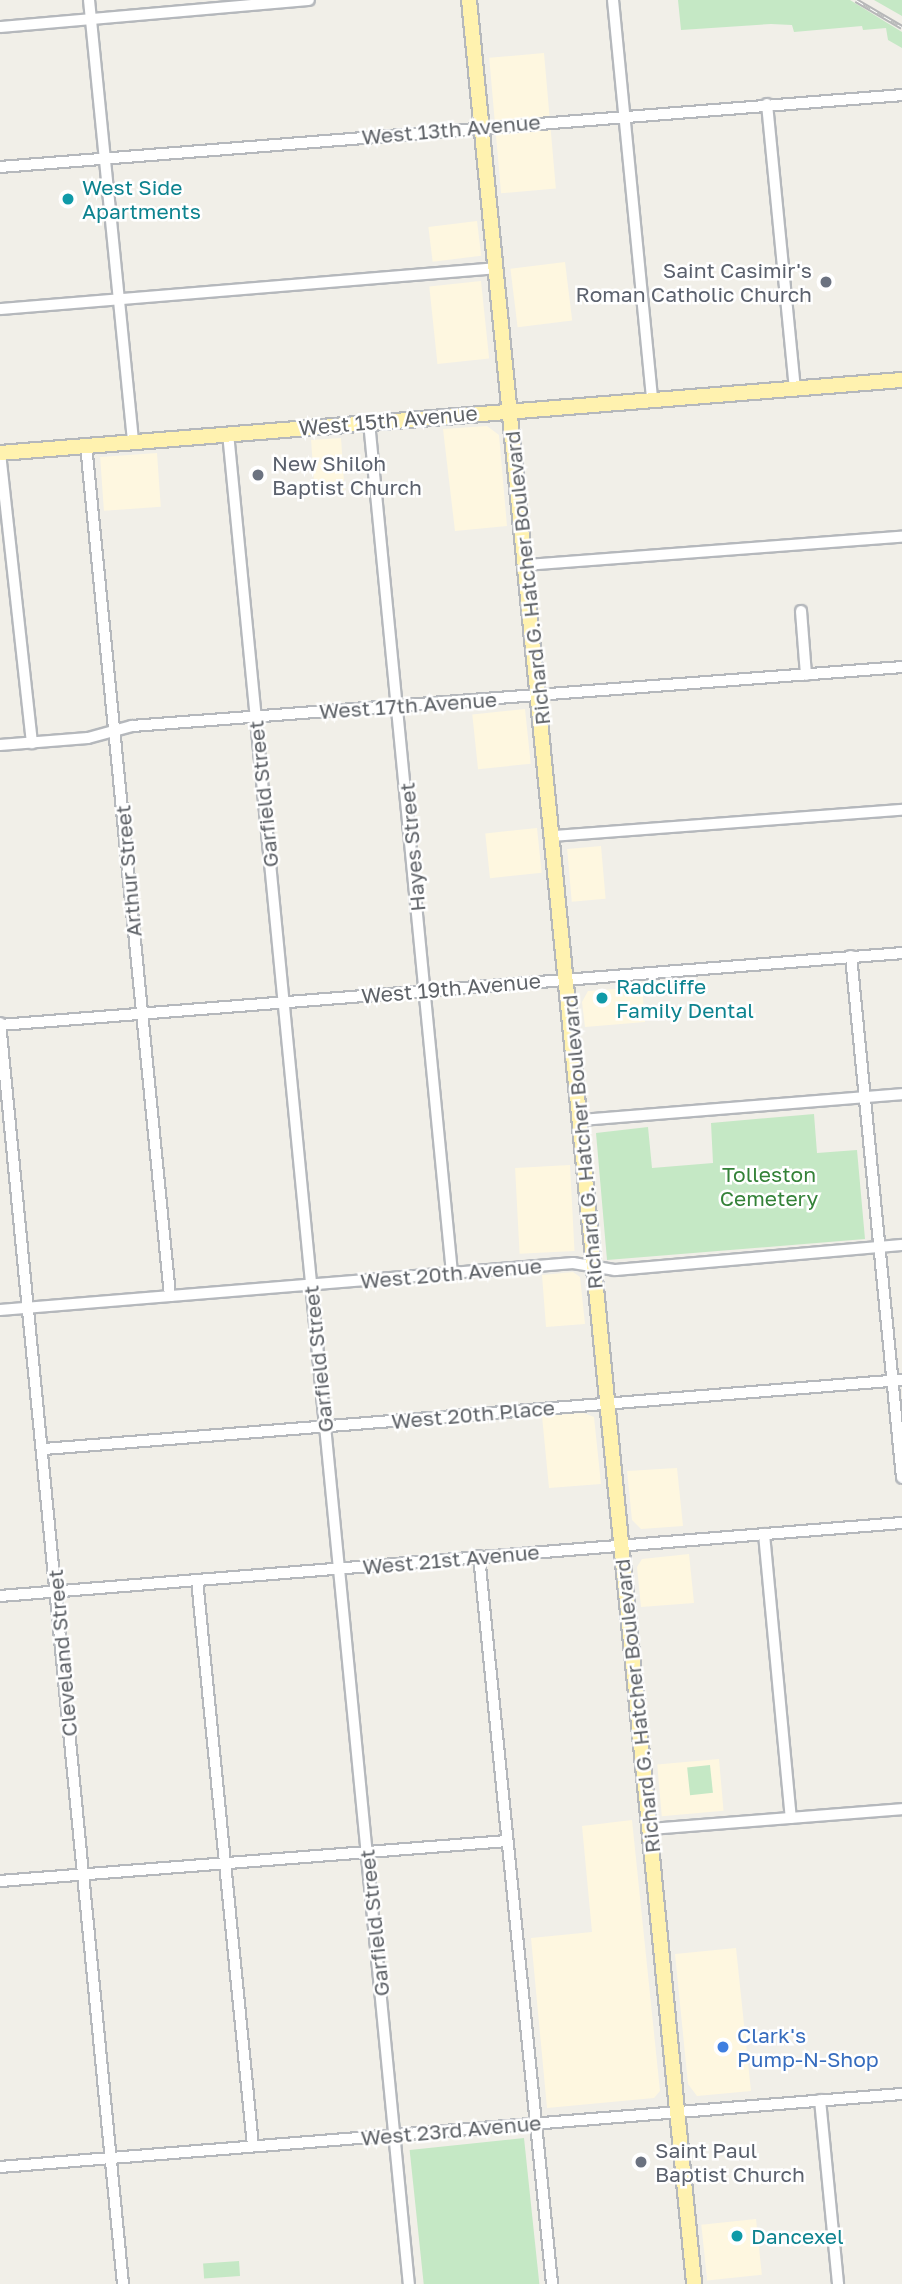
<!DOCTYPE html>
<style>
body{margin:0}
#map{position:relative;width:902px;height:2284px;overflow:hidden;background:#f1efe8;font-family:"Golos Text",sans-serif}
div>[style]{position:absolute}
.commercial>*{inset:0;background:#fef7e0;transform-origin:0 0}
.green>*{inset:0;background:#c5e8c5;transform-origin:0 0}
.roads{filter:drop-shadow(2px 0 #b5b8bc) drop-shadow(-2px 0 #b5b8bc) drop-shadow(0 2px #b5b8bc) drop-shadow(0 -2px #b5b8bc)}
.minor>*{height:10px;margin:-5px;padding:0 5px;transform-origin:5px;border-radius:5px;background:#fff}
.major>*{height:14px;margin:-7px;padding:0 7px;transform-origin:7px;border-radius:7px;background:#fff2af}
.rail>*{height:5px;margin-top:-2.5px;transform-origin:0;background:repeating-linear-gradient(90deg,#fff 0 8px,#b6b7b8 0 16px);box-sizing:border-box;border-block:2px solid #b6b7b8}
.dots>*{width:19px;height:19px;translate:-50% -50%;box-sizing:border-box;border:4px solid #fff;border-radius:50%}
span{translate:-50% -50%;white-space:nowrap;text-align:center;line-height:1.15;-webkit-text-stroke:5px #fff;paint-order:stroke}
.street-label{font-size:21px;color:#5f6368}
.culture-label{font-size:21px;color:#0d838f}
.left{translate:0 -50%;text-align:left}
.worship-label{font-size:21px;color:#5b616d}
.right{translate:-100% -50%;text-align:right}
.park-label{font-size:21px;color:#348238}
.shop-label{font-size:21px;color:#366cbe}
</style>
<div id="map">
<div class="commercial">
<div style="left:544px;top:53px;width:136px;height:55px;rotate:85deg"></div>
<div style="left:477px;top:221px;width:35px;height:49px;rotate:83deg"></div>
<div style="left:565px;top:262px;width:59px;height:55px;rotate:83deg"></div>
<div style="left:481px;top:281px;width:78px;height:52px;rotate:84deg"></div>
<div style="clip-path:polygon(487px 426px,499px 435px,507px 526px,455px 531px,443px 429px)"></div>
<div style="left:341px;top:438px;width:53px;height:30px;rotate:86deg"></div>
<div style="left:157px;top:453px;width:54px;height:57px;rotate:86deg"></div>
<div style="left:525px;top:709px;width:55px;height:53px;rotate:84deg"></div>
<div style="left:537px;top:828px;width:45px;height:52px;rotate:84deg"></div>
<div style="left:601px;top:846px;width:53px;height:34px;rotate:85deg"></div>
<div style="clip-path:polygon(642px 987px,645px 1022px,585px 1027px,582px 1002px,588px 991px)"></div>
<div style="left:570px;top:1165px;width:86px;height:55px;rotate:87deg"></div>
<div style="clip-path:polygon(573px 1272px,580px 1277px,585px 1324px,546px 1327px,542px 1275px)"></div>
<div style="clip-path:polygon(584px 1413px,594px 1417px,601px 1484px,549px 1488px,542px 1416px)"></div>
<div style="clip-path:polygon(677px 1468px,683px 1526px,641px 1529px,632px 1520px,627px 1471px)"></div>
<div style="clip-path:polygon(689px 1554px,694px 1603px,641px 1607px,637px 1567px,642px 1559px)"></div>
<div style="left:719px;top:1759px;width:52px;height:62px;rotate:85deg"></div>
<div style="clip-path:polygon(632px 1820px,660px 2091px,654px 2098px,547px 2108px,531px 1938px,592px 1932px,582px 1826px)"></div>
<div style="clip-path:polygon(736px 1948px,751px 2091px,697px 2096px,688px 2084px,675px 1954px)"></div>
<div style="left:756px;top:2219px;width:56px;height:55px;rotate:84deg"></div>
</div>
<div class="green">
<div style="clip-path:polygon(678px 0,850px 0,902px 32px,902px 48px,888px 40px,886px 28px,863px 30px,862px 26px,794px 32px,792px 25px,771px 24px,681px 30px)"></div>
<div style="clip-path:polygon(874px 0,902px 0,902px 16px)"></div>
<div style="clip-path:polygon(814px 1114px,817px 1153px,857px 1150px,865px 1239px,607px 1260px,596px 1133px,648px 1127px,652px 1168px,713px 1163px,711px 1123px)"></div>
<div style="left:710px;top:1765px;width:28px;height:23px;rotate:84deg"></div>
<div style="left:524px;top:2138px;width:147px;height:115px;rotate:84deg"></div>
<div style="left:239px;top:2261px;width:15px;height:36px;rotate:86deg"></div>
</div>
<div class="roads">
<div class="minor">
<div style="left:89px;top:0;width:443px;rotate:84.3deg"></div>
<div style="left:613px;top:0;width:401px;rotate:84.4deg"></div>
<div style="left:0;top:27px;width:310px;rotate:-5deg"></div>
<div style="left:767px;top:104px;width:285px;rotate:84.4deg"></div>
<div style="left:0;top:167px;width:905px;rotate:-4.56deg"></div>
<div style="left:0;top:309px;width:498px;rotate:-4.7deg"></div>
<div style="left:369px;top:422px;width:855px;rotate:84.43deg"></div>
<div style="left:228px;top:433px;width:1860px;rotate:84.42deg"></div>
<div style="left:86px;top:445px;width:855px;rotate:84.36deg"></div>
<div style="left:0;top:453px;width:292px;rotate:83.7deg"></div>
<div style="left:526px;top:565px;width:377px;rotate:-4.3deg"></div>
<div style="left:801px;top:611px;width:64px;rotate:85.5deg"></div>
<div style="left:0;top:745px;width:88px;rotate:-4.5deg"></div>
<div style="left:88px;top:738px;width:46px;rotate:-15.3deg"></div>
<div style="left:132px;top:726px;width:772px;rotate:-4.38deg"></div>
<div style="left:553px;top:836px;width:350px;rotate:-4.3deg"></div>
<div style="left:851px;top:956px;width:524px;rotate:84.42deg"></div>
<div style="left:0;top:1023px;width:1267px;rotate:84.43deg"></div>
<div style="left:0;top:1025px;width:905px;rotate:-4.56deg"></div>
<div style="left:580px;top:1120px;width:323px;rotate:-4.6deg"></div>
<div style="left:0;top:1310px;width:575px;rotate:-4.69deg"></div>
<div style="left:573px;top:1263px;width:43px;rotate:9.5deg"></div>
<div style="left:615px;top:1270px;width:288px;rotate:-5deg"></div>
<div style="left:44px;top:1449px;width:861px;rotate:-4.6deg"></div>
<div style="left:764px;top:1534px;width:285px;rotate:84.6deg"></div>
<div style="left:479px;top:1556px;width:732px;rotate:84.27deg"></div>
<div style="left:197px;top:1580px;width:569px;rotate:84.35deg"></div>
<div style="left:0;top:1596px;width:905px;rotate:-4.63deg"></div>
<div style="left:649px;top:1829px;width:254px;rotate:-4.5deg"></div>
<div style="left:0;top:1881px;width:509px;rotate:-4.51deg"></div>
<div style="left:820px;top:2100px;width:185px;rotate:84.4deg"></div>
<div style="left:0;top:2167px;width:905px;rotate:-4.63deg"></div>
</div>
<div class="major">
<div style="left:469px;top:0;width:2295px;rotate:84.37deg"></div>
<div style="left:0;top:453px;width:905px;rotate:-4.63deg"></div>
</div>
</div>
<div class="rail">
<div style="left:856px;top:0;width:53px;rotate:30.4deg"></div>
</div>
<div class="dots">
<div style="left:68px;top:199px;background:#0f9aa8"></div>
<div style="left:826px;top:282px;background:#6b7280"></div>
<div style="left:258px;top:475px;background:#6b7280"></div>
<div style="left:602px;top:998px;background:#0f9aa8"></div>
<div style="left:723px;top:2047px;background:#3f7fe0"></div>
<div style="left:641px;top:2162px;background:#6b7280"></div>
<div style="left:737px;top:2236px;background:#0f9aa8"></div>
</div>
<div class="street-label">
<span style="left:451px;top:129px;rotate:-5deg">West 13th Avenue</span>
<span style="left:388px;top:420px;rotate:-5deg">West 15th Avenue</span>
<span style="left:527px;top:578px;rotate:-96deg">Richard G. Hatcher Boulevard</span>
<span style="left:408px;top:705px;rotate:-4deg">West 17th Avenue</span>
<span style="left:263px;top:794px;rotate:-96deg">Garfield Street</span>
<span style="left:412px;top:847px;rotate:-95deg">Hayes Street</span>
<span style="left:128px;top:871px;rotate:-95deg">Arthur Street</span>
<span style="left:451px;top:988px;rotate:-5deg">West 19th Avenue</span>
<span style="left:582px;top:1142px;rotate:-95deg">Richard G. Hatcher Boulevard</span>
<span style="left:451px;top:1273px;rotate:-5deg">West 20th Avenue</span>
<span style="left:318px;top:1359px;rotate:-96deg">Garfield Street</span>
<span style="left:473px;top:1414px;rotate:-5deg">West 20th Place</span>
<span style="left:451px;top:1559px;rotate:-5deg">West 21st Avenue</span>
<span style="left:62px;top:1653px;rotate:-95deg">Cleveland Street</span>
<span style="left:637px;top:1706px;rotate:-96deg">Richard G. Hatcher Boulevard</span>
<span style="left:374px;top:1923px;rotate:-96deg">Garfield Street</span>
<span style="left:451px;top:2130px;rotate:-5deg">West 23rd Avenue</span>
</div>
<div class="culture-label">
<span class="left" style="left:82px;top:199px">West Side<br>Apartments</span>
<span class="left" style="left:616px;top:998px">Radcliffe<br>Family Dental</span>
<span class="left" style="left:751px;top:2236px">Dancexel</span>
</div>
<div class="worship-label">
<span class="right" style="left:812px;top:282px">Saint Casimir's<br>Roman Catholic Church</span>
<span class="left" style="left:272px;top:475px">New Shiloh<br>Baptist Church</span>
<span class="left" style="left:655px;top:2162px">Saint Paul<br>Baptist Church</span>
</div>
<div class="park-label">
<span style="left:769px;top:1186px">Tolleston<br>Cemetery</span>
</div>
<div class="shop-label">
<span class="left" style="left:737px;top:2047px">Clark's<br>Pump-N-Shop</span>
</div>
</div>
